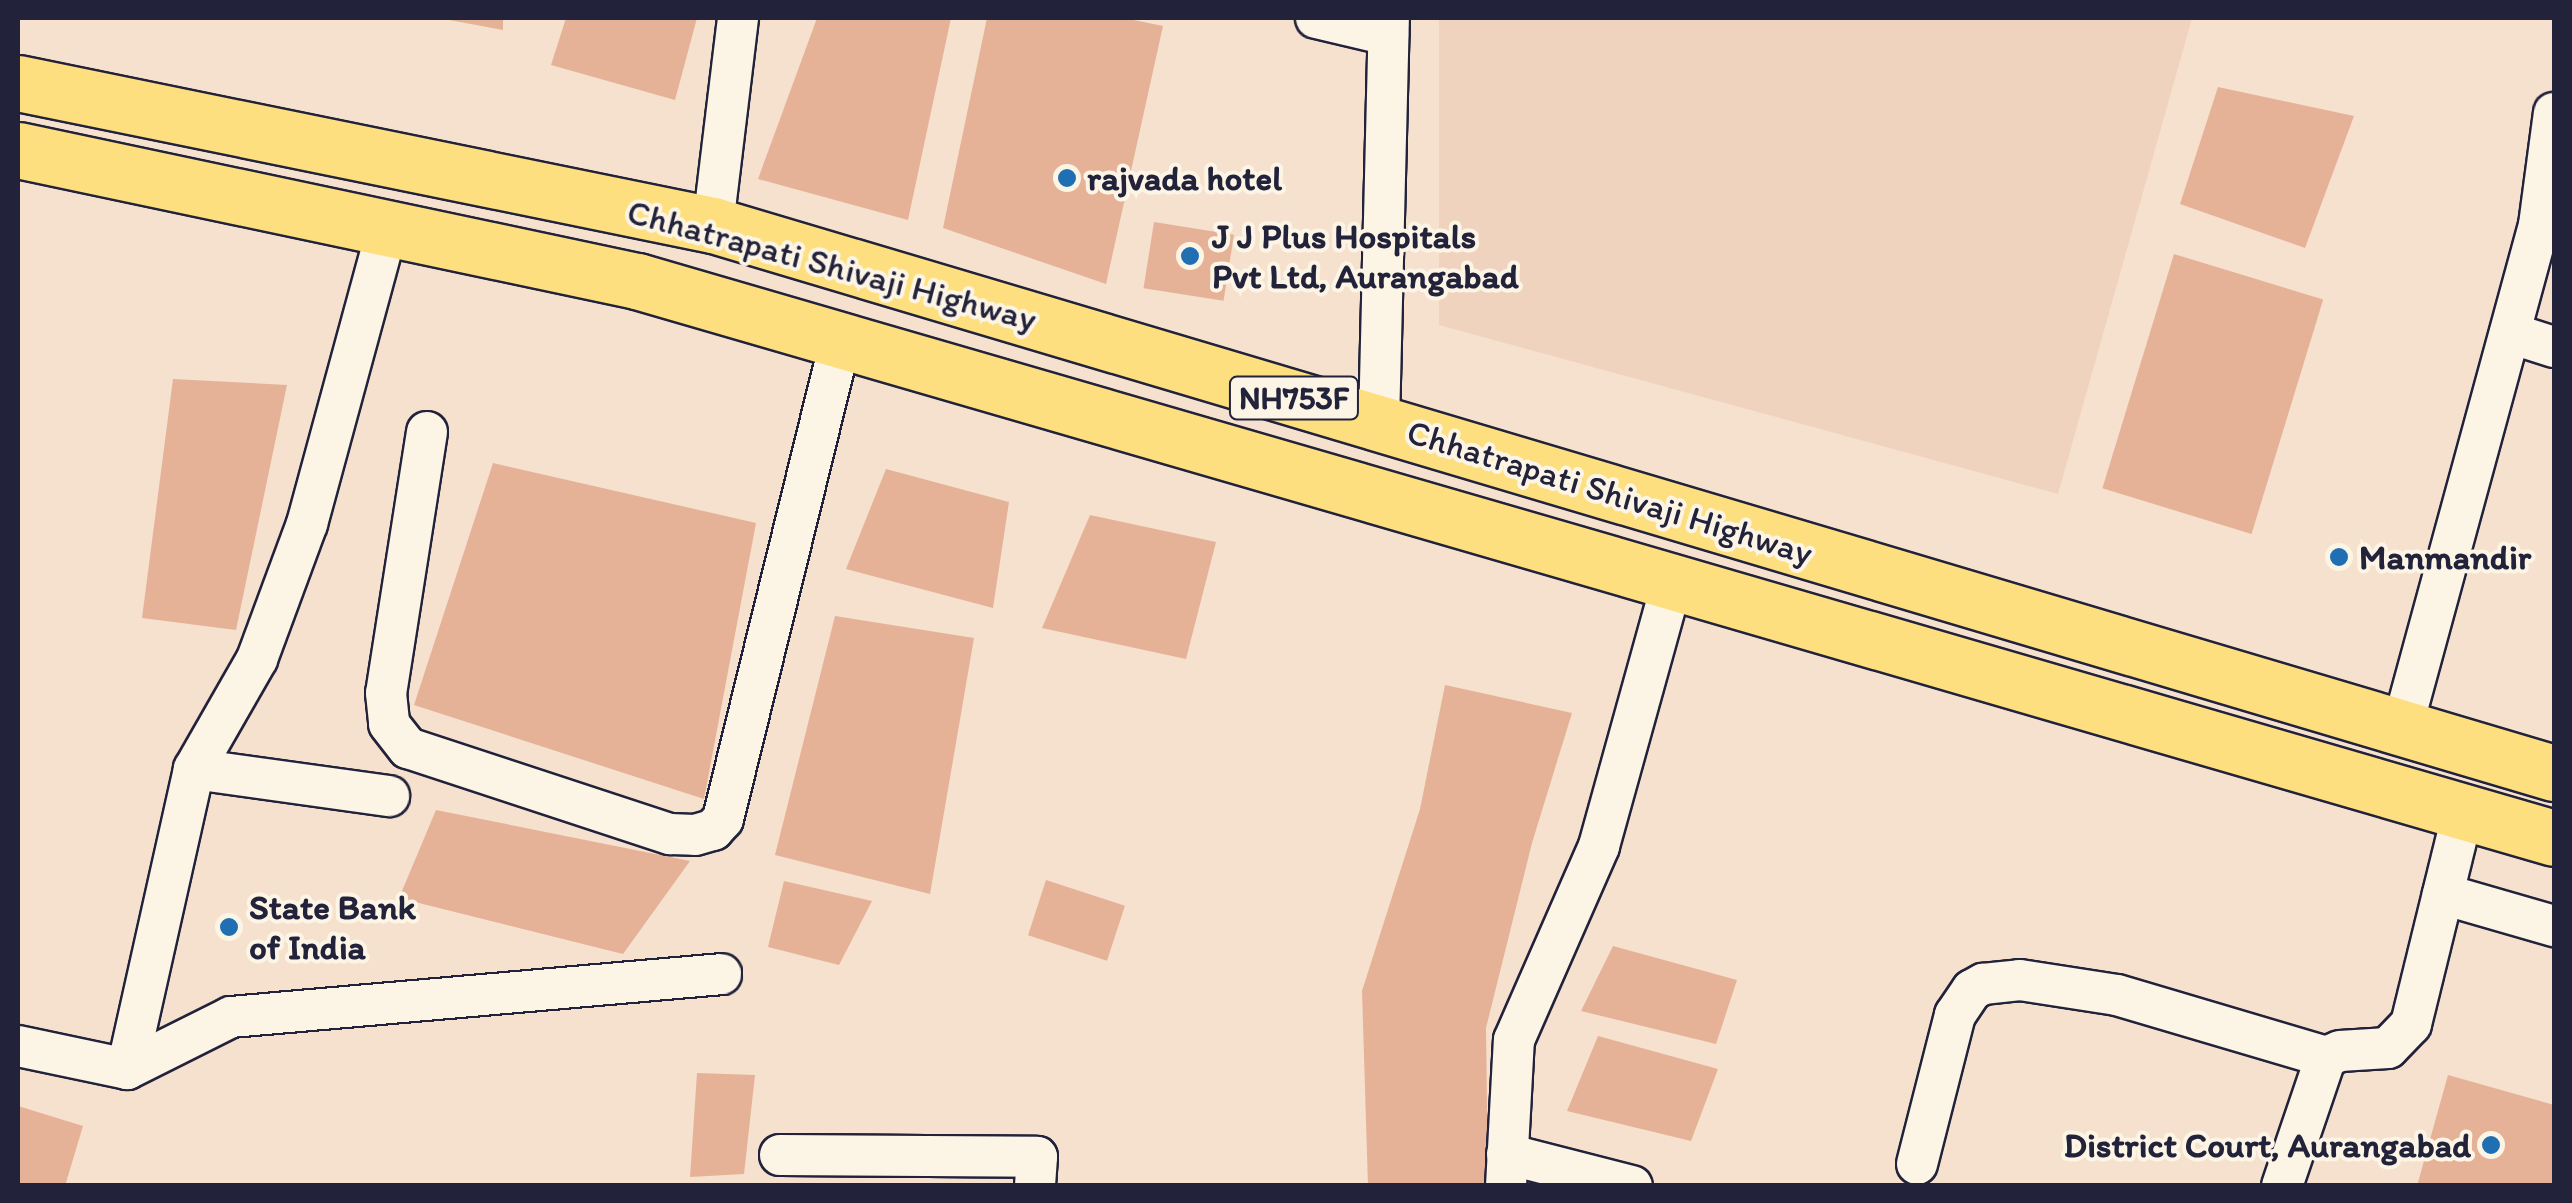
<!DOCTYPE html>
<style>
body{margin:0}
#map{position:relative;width:2572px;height:1203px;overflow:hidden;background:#f5e1ce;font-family:Itim,sans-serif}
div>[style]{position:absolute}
.built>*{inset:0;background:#f0d3be}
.building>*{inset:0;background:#e5b298;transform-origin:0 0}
.roads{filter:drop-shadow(2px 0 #22223b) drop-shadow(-2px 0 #22223b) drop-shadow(0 2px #22223b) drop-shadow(0 -2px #22223b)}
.minor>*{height:40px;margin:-20px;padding:0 20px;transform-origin:20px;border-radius:20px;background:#fcf5e5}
.highway>*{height:55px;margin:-27.5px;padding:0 27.5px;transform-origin:27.5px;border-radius:27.5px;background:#fddf80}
.dots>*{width:28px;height:28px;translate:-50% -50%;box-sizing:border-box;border:5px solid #fcf5e5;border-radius:50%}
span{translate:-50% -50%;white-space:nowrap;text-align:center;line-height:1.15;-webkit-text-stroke:8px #fcf5e5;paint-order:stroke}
.shield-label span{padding:2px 8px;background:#fcf5e5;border:2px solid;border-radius:8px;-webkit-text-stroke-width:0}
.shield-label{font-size:32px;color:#22223b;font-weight:700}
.poi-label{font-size:35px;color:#22223b;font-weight:700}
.left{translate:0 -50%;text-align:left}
.right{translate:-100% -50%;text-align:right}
.street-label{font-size:35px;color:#22223b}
.frame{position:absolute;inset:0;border:20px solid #22223b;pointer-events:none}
</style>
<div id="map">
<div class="built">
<div style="clip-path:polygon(1439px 18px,2192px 18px,2058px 494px,1439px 325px)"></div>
</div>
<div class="building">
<div style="clip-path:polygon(444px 18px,503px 18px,503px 30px,444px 19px)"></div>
<div style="clip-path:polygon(566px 18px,697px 18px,675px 100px,551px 65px)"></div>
<div style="clip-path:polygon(817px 18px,951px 18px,908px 220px,758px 179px)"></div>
<div style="clip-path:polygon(987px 18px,1124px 18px,1163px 26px,1106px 284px,943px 228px)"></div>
<div style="clip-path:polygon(2218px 87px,2354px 116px,2305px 248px,2180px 204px)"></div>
<div style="left:1154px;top:222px;width:81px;height:67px;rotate:9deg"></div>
<div style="left:2174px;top:254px;width:156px;height:245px;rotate:17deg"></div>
<div style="clip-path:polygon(173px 379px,287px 385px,236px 630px,142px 618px)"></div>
<div style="clip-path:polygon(493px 463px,756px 523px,704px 799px,414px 705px)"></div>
<div style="clip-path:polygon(886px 469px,1009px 502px,993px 608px,846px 569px)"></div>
<div style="clip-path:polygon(1090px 515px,1216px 542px,1186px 659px,1042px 628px)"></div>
<div style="clip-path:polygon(835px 616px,974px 638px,930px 894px,775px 855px)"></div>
<div style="clip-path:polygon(1445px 685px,1572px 713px,1532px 843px,1486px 1028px,1488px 1186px,1368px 1186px,1362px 991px,1420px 809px)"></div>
<div style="clip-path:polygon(436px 810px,690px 861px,623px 954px,399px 898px)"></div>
<div style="left:1046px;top:880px;width:83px;height:58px;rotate:18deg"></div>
<div style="clip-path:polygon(784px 881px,872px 901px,839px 965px,768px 947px)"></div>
<div style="clip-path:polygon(1613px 946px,1737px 980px,1716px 1044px,1581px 1011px)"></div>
<div style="clip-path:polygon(1598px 1036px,1718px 1069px,1691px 1141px,1567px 1111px)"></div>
<div style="clip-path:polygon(697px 1073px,755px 1075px,744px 1174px,690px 1177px)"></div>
<div style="clip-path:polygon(2448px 1075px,2554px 1105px,2554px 1186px,2417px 1186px)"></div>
<div style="clip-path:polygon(18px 1106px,83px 1126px,65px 1186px,18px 1186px)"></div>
</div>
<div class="roads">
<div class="minor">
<div style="left:1316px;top:18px;width:74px;rotate:13.3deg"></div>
<div style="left:713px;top:225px;width:209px;rotate:-83.1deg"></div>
<div style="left:2510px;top:333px;width:46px;rotate:17.7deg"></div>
<div style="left:1379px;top:423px;width:405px;rotate:-88.6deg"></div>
<div style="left:427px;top:432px;width:264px;rotate:98.9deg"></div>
<div style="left:386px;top:693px;width:31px;rotate:84deg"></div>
<div style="left:389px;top:724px;width:31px;rotate:52deg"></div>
<div style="left:408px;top:748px;width:276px;rotate:18.2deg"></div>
<div style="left:670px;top:834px;width:25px;rotate:2deg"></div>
<div style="left:695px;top:835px;width:19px;rotate:-16deg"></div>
<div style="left:713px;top:830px;width:15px;rotate:-48deg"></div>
<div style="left:723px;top:819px;width:493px;rotate:-76.2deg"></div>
<div style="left:2402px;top:728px;width:521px;rotate:-74.76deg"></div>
<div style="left:2539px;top:225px;width:113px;rotate:-82.4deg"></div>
<div style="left:194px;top:769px;width:197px;rotate:7.9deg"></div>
<div style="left:2443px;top:894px;width:116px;rotate:16.1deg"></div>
<div style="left:18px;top:1046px;width:111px;rotate:11.9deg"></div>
<div style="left:127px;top:1069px;width:307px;rotate:-77.4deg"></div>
<div style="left:194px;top:769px;width:127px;rotate:-60.2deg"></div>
<div style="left:257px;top:659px;width:144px;rotate:-69.7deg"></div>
<div style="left:307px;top:524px;width:309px;rotate:-74.8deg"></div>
<div style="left:127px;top:1069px;width:116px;rotate:-26.6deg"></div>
<div style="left:231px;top:1017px;width:492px;rotate:-5deg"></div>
<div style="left:1507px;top:1154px;width:129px;rotate:14.4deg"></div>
<div style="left:780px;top:1155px;width:257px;rotate:0.4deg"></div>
<div style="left:1037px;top:1157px;width:29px;rotate:94deg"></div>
<div style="left:1917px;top:1164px;width:154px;rotate:-75.7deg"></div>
<div style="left:1955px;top:1015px;width:30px;rotate:-56deg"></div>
<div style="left:1972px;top:990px;width:13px;rotate:-29deg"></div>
<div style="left:1983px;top:984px;width:37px;rotate:-6deg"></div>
<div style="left:2020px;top:980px;width:98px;rotate:8.8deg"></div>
<div style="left:2117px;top:995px;width:218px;rotate:16.5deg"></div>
<div style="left:1506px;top:1186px;width:146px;rotate:-86.9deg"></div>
<div style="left:1514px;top:1040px;width:212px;rotate:-66.3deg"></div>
<div style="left:1599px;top:846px;width:273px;rotate:-74.5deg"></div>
<div style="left:2282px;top:1186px;width:136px;rotate:-71.2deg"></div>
<div style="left:2326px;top:1057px;width:15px;rotate:-23deg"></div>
<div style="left:2340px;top:1051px;width:48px;rotate:-3.6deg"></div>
<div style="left:2388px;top:1048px;width:33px;rotate:-46deg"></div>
<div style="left:2411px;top:1024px;width:218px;rotate:-76.2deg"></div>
</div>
<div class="highway">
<div style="left:18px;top:83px;width:709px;rotate:11.55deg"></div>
<div style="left:713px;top:225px;width:1921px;rotate:16.58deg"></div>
<div style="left:18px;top:150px;width:633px;rotate:11.95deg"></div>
<div style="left:637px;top:281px;width:1996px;rotate:16.2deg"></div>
</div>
</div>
<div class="dots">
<div style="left:1067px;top:178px;background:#1f6fb2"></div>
<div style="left:1190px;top:256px;background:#1f6fb2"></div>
<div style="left:2339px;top:557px;background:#1f6fb2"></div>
<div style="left:229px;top:927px;background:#1f6fb2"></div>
<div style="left:2491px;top:1145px;background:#1f6fb2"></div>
</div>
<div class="shield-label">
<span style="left:1294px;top:398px">NH753F</span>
</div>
<div class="poi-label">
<span class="left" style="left:1087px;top:178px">rajvada hotel</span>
<span class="left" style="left:1212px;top:256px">J J Plus Hospitals<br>Pvt Ltd, Aurangabad</span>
<span class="left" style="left:2359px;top:557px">Manmandir</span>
<span class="left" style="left:249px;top:927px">State Bank<br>of India</span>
<span class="right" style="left:2471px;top:1145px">District Court, Aurangabad</span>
</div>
<div class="street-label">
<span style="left:832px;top:265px;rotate:15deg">Chhatrapati Shivaji Highway</span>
<span style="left:1610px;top:492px;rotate:17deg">Chhatrapati Shivaji Highway</span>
</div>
<div class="frame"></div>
</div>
